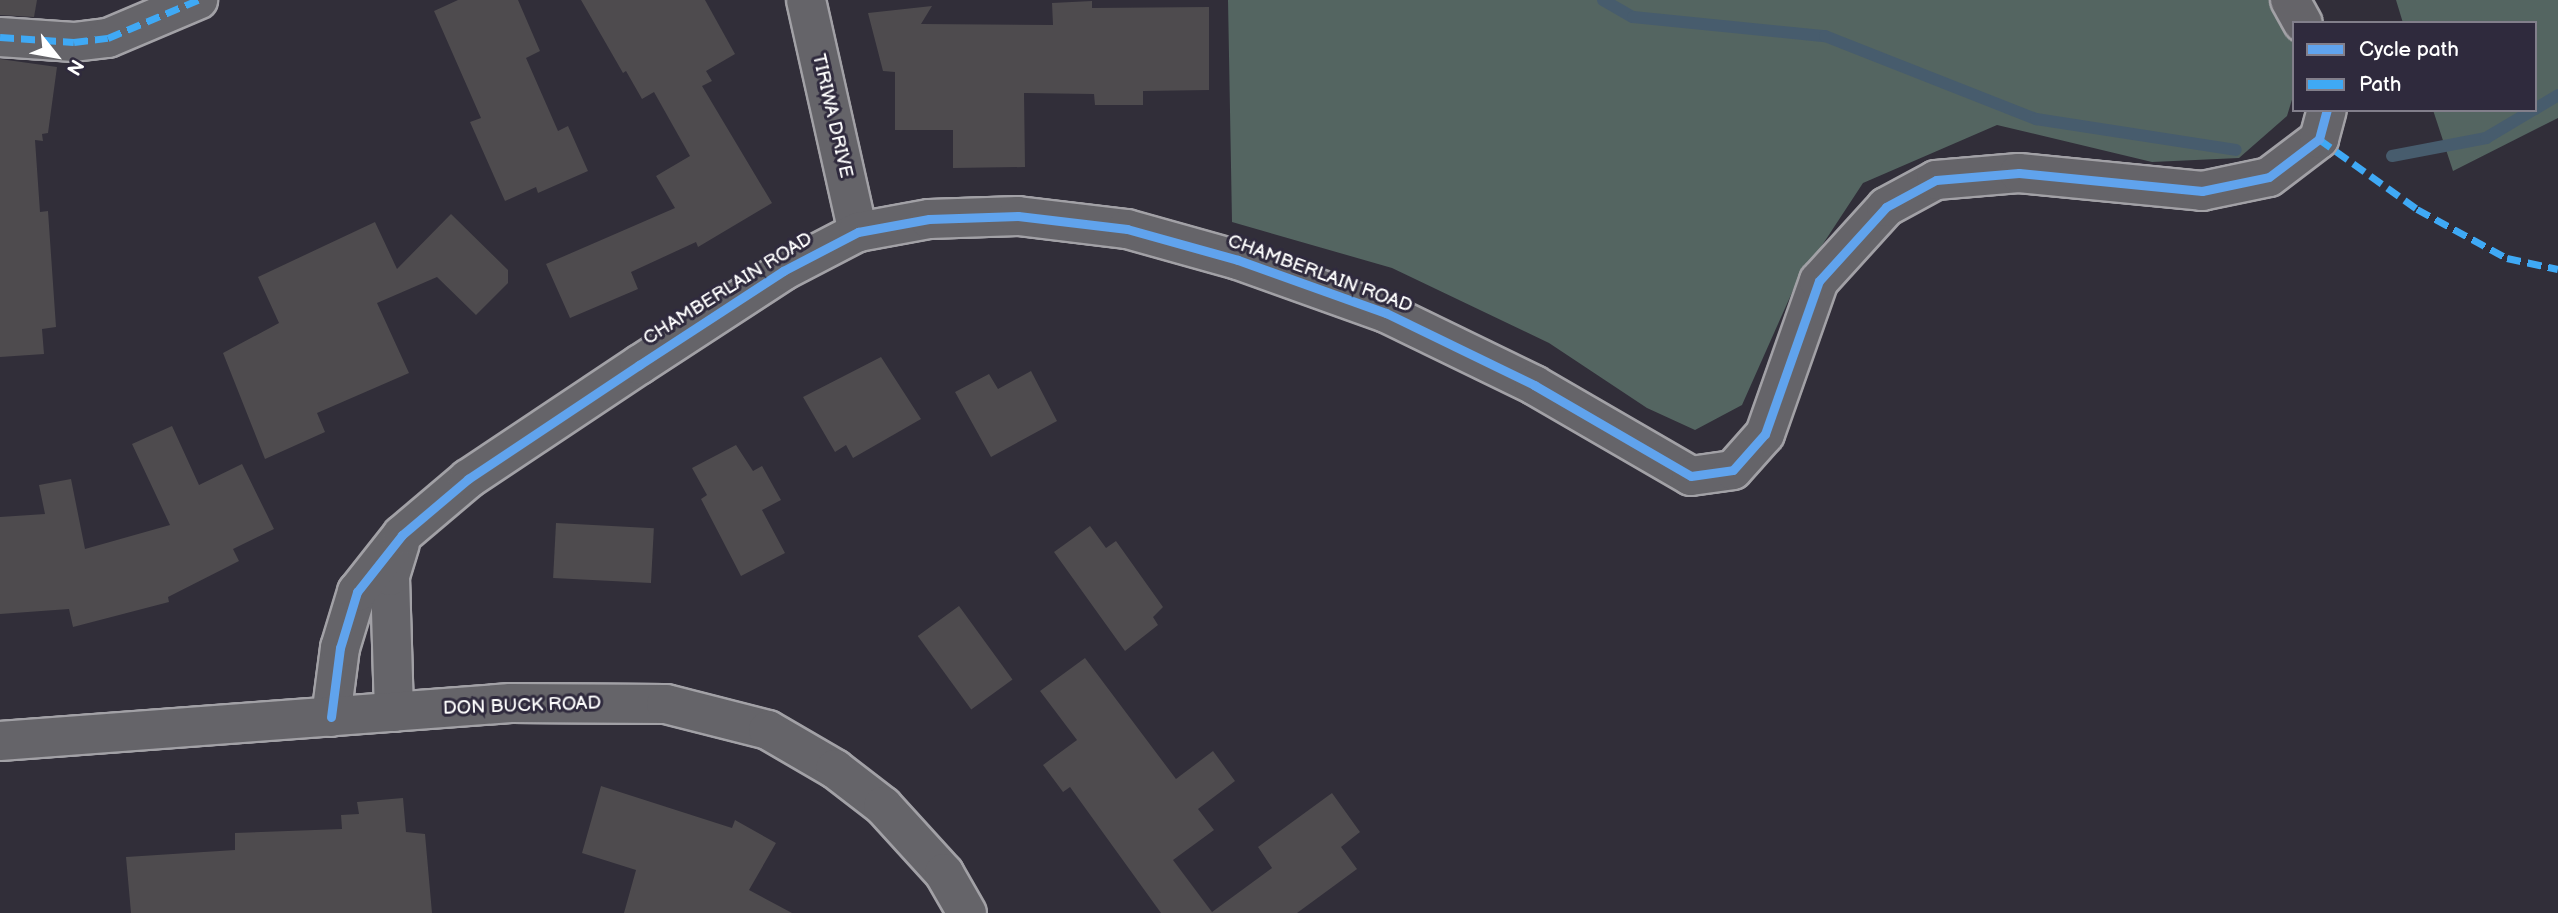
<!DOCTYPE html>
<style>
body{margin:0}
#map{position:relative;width:2558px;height:913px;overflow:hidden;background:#312e39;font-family:"Balsamiq Sans",sans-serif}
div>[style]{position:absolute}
.green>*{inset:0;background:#546561}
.stream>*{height:12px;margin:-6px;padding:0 6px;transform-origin:6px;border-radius:6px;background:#475c6d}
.building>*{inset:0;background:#4e4b4e;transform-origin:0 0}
.roads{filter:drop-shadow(2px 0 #a2a1a6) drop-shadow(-2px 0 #a2a1a6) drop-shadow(0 2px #a2a1a6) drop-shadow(0 -2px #a2a1a6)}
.minor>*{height:38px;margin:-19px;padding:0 19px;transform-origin:19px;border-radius:19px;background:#656469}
.major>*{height:38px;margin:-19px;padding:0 19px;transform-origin:19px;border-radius:19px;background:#656469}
.quiet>*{height:7px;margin-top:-3.5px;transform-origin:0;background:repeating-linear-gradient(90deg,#3fa9f5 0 14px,transparent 0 21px)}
.cycleway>*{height:9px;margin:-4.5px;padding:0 4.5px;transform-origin:4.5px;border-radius:4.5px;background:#60a3ed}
span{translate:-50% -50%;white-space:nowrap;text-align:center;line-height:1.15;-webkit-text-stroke:6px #2f2a3d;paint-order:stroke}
.street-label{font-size:19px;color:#fff}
.legend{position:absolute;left:2292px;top:21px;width:245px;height:91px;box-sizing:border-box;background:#2f2a3d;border:2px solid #827f8b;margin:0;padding:9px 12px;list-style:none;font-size:21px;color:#fff}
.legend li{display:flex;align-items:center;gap:14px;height:35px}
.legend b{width:35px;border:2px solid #827f8b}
.north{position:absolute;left:21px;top:21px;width:70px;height:70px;-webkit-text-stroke:5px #2f2a3d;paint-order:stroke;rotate:121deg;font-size:19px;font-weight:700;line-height:28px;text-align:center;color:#fff}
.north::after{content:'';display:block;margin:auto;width:24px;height:32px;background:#fff;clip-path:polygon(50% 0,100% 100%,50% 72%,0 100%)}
</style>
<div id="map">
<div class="green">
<div style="clip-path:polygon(1228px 0,2292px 0,2294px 93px,2287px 116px,2239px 158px,2152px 162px,1997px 125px,1863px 183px,1794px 288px,1742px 405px,1695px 430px,1647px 408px,1549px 343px,1392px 268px,1232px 222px)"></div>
<div style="clip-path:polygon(2396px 0,2558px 0,2558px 118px,2453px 171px,2433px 110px,2535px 110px,2535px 23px,2403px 23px)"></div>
</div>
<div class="stream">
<div style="left:1603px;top:0;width:34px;rotate:30deg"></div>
<div style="left:1633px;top:17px;width:193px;rotate:5.7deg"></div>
<div style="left:1825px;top:36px;width:227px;rotate:21.5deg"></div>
<div style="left:2036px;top:119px;width:202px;rotate:8.8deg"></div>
<div style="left:2535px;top:109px;width:27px;rotate:-31deg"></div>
<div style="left:2392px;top:156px;width:96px;rotate:-10.8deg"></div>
<div style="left:2486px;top:138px;width:55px;rotate:-30.8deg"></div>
</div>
<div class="building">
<div style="clip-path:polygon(0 0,37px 0,34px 17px,0 15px)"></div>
<div style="clip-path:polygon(458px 0,518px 0,540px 51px,526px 58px,558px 131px,568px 126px,588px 171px,538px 193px,536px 187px,505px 201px,470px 122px,481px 118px,434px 11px)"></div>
<div style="clip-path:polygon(581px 0,705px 0,735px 54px,706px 71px,712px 81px,702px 86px,772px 203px,698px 247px,696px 242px,631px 272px,638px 289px,570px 318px,546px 264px,675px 208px,656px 176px,690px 156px,654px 92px,642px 99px,626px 71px,623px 73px)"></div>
<div style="clip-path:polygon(1092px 1px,1092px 8px,1209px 7px,1209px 90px,1143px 91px,1143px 105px,1095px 105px,1094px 94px,1024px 93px,1025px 167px,953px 168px,953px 130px,895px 130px,895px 72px,883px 71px,868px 13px,932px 6px,921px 24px,1053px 25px,1052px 3px)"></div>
<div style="clip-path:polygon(0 59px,57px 67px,48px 133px,42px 134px,43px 141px,35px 140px,40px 212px,48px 211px,56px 327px,42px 329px,44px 354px,0 357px)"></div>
<div style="clip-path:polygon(451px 214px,508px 270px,508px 283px,476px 315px,437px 277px,377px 303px,409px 373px,317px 413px,325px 432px,265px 459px,223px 353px,279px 323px,258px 277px,375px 222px,397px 269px)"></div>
<div style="clip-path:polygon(881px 357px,921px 419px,853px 458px,846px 445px,835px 452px,803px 397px)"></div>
<div style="clip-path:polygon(1031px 371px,1057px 421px,991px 457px,955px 392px,989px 374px,998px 389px)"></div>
<div style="clip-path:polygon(172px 426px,199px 485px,242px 464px,274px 529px,233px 549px,239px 561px,168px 597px,169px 602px,73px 627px,69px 609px,0 614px,0 517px,45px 514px,39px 485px,71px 479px,85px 549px,170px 525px,132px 444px)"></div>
<div style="clip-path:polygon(736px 445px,753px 471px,762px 466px,781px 500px,762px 510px,785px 553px,741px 576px,701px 499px,707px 495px,692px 468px)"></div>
<div style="left:556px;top:523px;width:98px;height:55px;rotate:3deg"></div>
<div style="clip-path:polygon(1090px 526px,1106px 548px,1116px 541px,1163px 607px,1153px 617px,1158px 625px,1125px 651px,1054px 552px)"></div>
<div style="left:959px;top:606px;width:91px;height:51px;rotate:54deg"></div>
<div style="clip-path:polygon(1085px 658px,1176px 779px,1213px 751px,1235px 781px,1198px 809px,1214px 830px,1173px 860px,1212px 912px,1272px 868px,1258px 847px,1332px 793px,1360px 832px,1341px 847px,1357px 869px,1297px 913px,1161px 913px,1070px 787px,1063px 792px,1043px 765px,1077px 740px,1040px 691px)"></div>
<div style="clip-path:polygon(601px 786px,732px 828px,735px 820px,776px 843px,749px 890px,792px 913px,624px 913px,636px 870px,582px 853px)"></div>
<div style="clip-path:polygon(403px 798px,406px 832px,425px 834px,432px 913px,131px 913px,126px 857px,235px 850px,235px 833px,342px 829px,341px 815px,359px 814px,357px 802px)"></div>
</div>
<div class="roads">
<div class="minor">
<div style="left:806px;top:0;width:238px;rotate:77.4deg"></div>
<div style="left:2290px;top:0;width:26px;rotate:61deg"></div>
<div style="left:0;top:37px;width:74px;rotate:3.9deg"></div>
<div style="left:74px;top:42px;width:34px;rotate:-7deg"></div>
<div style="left:108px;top:38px;width:98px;rotate:-22.9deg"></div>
<div style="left:394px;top:712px;width:136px;rotate:-91.7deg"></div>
<div style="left:390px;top:576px;width:34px;rotate:-73deg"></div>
<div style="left:331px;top:717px;width:70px;rotate:-82.6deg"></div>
<div style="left:340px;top:648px;width:59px;rotate:-73.1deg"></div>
<div style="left:357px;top:592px;width:73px;rotate:-51.7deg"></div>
<div style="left:402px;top:535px;width:87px;rotate:-40.3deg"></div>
<div style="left:468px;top:479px;width:206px;rotate:-33.7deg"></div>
<div style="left:639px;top:365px;width:172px;rotate:-33.1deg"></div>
<div style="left:783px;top:271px;width:85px;rotate:-27.5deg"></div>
<div style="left:858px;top:232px;width:72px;rotate:-10.4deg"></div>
<div style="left:929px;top:219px;width:89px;rotate:-1.9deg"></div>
<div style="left:1018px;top:216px;width:110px;rotate:6.8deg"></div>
<div style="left:1127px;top:229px;width:115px;rotate:15.6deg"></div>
<div style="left:1238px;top:260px;width:157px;rotate:19.7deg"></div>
<div style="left:1386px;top:313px;width:165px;rotate:25.9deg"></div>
<div style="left:1534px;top:385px;width:181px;rotate:30.1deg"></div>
<div style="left:1691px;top:476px;width:42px;rotate:-8.1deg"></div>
<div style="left:1733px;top:470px;width:48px;rotate:-48.4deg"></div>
<div style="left:1765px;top:434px;width:162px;rotate:-70.6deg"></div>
<div style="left:1819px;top:281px;width:100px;rotate:-47.8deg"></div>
<div style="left:1886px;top:207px;width:57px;rotate:-28.4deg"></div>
<div style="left:1936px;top:180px;width:83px;rotate:-4.8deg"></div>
<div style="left:2019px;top:173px;width:184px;rotate:5.6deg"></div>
<div style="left:2202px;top:191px;width:68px;rotate:-11.8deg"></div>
<div style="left:2269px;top:177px;width:63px;rotate:-37.2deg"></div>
<div style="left:2319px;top:139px;width:30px;rotate:-75deg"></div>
</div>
<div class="major">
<div style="left:0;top:741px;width:512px;rotate:-4.25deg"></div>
<div style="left:511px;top:703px;width:155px;rotate:0.4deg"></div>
<div style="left:666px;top:704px;width:105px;rotate:14.3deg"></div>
<div style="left:768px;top:730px;width:78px;rotate:30.2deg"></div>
<div style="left:835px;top:769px;width:61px;rotate:37.6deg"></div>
<div style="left:883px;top:806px;width:91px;rotate:47.7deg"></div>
<div style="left:944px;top:873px;width:46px;rotate:60.1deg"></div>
</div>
</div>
<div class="quiet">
<div style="left:0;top:37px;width:74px;rotate:3.9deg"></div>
<div style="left:74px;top:42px;width:34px;rotate:-7deg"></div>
<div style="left:108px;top:38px;width:98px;rotate:-22.9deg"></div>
<div style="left:2319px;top:139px;width:120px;rotate:35.5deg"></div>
<div style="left:2417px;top:209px;width:102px;rotate:28.6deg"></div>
<div style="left:2507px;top:258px;width:52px;rotate:12.2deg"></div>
</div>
<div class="cycleway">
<div style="left:331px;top:717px;width:70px;rotate:-82.6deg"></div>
<div style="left:340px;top:648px;width:59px;rotate:-73.1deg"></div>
<div style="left:357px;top:592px;width:73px;rotate:-51.7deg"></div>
<div style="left:402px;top:535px;width:87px;rotate:-40.3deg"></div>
<div style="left:468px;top:479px;width:206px;rotate:-33.7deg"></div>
<div style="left:639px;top:365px;width:172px;rotate:-33.1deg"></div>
<div style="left:783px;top:271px;width:85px;rotate:-27.5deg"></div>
<div style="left:858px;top:232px;width:72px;rotate:-10.4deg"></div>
<div style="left:929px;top:219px;width:89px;rotate:-1.9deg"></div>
<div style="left:1018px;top:216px;width:110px;rotate:6.8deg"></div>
<div style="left:1127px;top:229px;width:115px;rotate:15.6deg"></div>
<div style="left:1238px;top:260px;width:157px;rotate:19.7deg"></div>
<div style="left:1386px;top:313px;width:165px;rotate:25.9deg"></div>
<div style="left:1534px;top:385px;width:181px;rotate:30.1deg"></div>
<div style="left:1691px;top:476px;width:42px;rotate:-8.1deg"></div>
<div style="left:1733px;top:470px;width:48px;rotate:-48.4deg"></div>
<div style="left:1765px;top:434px;width:162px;rotate:-70.6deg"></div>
<div style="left:1819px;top:281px;width:100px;rotate:-47.8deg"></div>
<div style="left:1886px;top:207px;width:57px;rotate:-28.4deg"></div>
<div style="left:1936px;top:180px;width:83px;rotate:-4.8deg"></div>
<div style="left:2019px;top:173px;width:184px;rotate:5.6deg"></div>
<div style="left:2202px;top:191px;width:68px;rotate:-11.8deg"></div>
<div style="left:2269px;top:177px;width:63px;rotate:-37.2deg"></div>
<div style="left:2319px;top:139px;width:30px;rotate:-75deg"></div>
</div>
<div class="street-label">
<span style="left:832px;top:116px;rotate:77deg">TIRIWA DRIVE</span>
<span style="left:1320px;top:274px;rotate:20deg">CHAMBERLAIN ROAD</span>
<span style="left:728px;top:289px;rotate:-32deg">CHAMBERLAIN ROAD</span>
<span style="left:522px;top:706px;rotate:-2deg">DON BUCK ROAD</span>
</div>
<ul class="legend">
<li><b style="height:9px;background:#60a3ed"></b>Cycle path</li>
<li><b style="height:9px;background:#3fa9f5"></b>Path</li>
</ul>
<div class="north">N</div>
</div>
